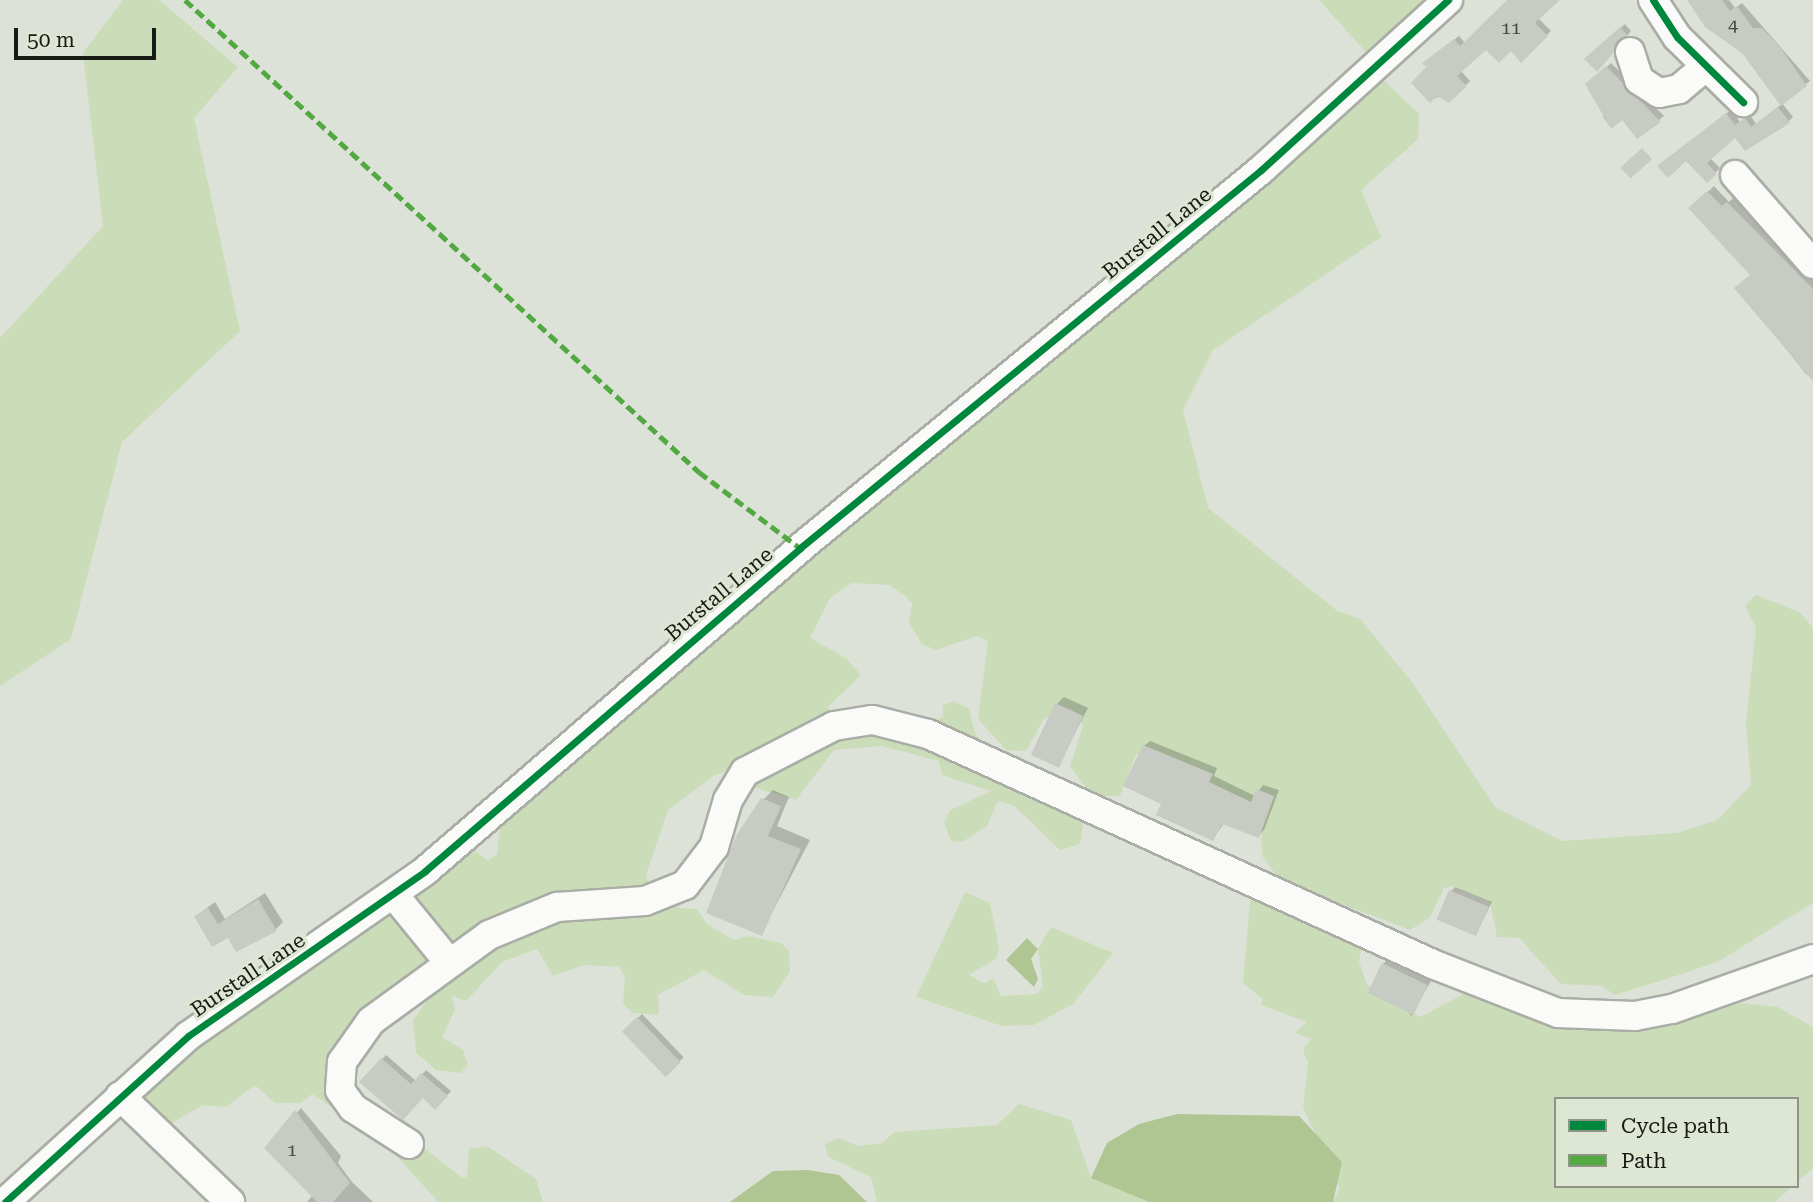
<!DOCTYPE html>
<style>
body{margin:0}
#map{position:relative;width:1813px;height:1202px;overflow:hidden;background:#dde2d8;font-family:"Roboto Serif",serif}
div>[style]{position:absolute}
.green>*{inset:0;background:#cbdcb8}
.water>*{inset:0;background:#afc692}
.shadow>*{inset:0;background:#0003;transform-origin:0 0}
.building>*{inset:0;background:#c7cbc3;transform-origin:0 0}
.roads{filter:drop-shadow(2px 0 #a9ada5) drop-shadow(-2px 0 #a9ada5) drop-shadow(0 2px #a9ada5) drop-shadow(0 -2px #a9ada5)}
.minor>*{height:28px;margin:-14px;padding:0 14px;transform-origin:14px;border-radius:14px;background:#fafbf9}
.quiet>*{height:5px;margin-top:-2.5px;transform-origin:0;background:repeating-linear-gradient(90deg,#52a942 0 10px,transparent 0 15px)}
.cycleway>*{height:7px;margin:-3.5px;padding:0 3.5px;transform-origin:3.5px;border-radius:3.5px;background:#00873e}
span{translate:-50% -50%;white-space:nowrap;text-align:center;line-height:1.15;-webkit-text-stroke:6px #dde7d3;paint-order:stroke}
.number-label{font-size:18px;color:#464942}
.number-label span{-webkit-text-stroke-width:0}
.street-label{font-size:21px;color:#181b15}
.legend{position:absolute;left:1554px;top:1097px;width:245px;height:91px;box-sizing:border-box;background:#dde7d3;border:2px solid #8e9587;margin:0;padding:9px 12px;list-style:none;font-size:21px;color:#181b15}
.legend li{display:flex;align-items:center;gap:14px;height:35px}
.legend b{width:35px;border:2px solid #8e9587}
.scale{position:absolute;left:14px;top:28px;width:142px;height:32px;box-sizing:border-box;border:4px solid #181b15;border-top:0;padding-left:9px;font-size:21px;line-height:24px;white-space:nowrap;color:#181b15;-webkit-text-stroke:5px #dde7d3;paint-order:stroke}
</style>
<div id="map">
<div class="green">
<div style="clip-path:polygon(123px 0,159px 0,238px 67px,194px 118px,240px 331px,122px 442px,71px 639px,0 686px,0 338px,103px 226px,83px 53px)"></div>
<div style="clip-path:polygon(1319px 0,1437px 0,1375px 62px)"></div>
<div style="clip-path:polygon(1384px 81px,1419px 114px,1418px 139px,1361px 190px,1381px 237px,1213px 350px,1183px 410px,1208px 508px,1336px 610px,1360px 619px,1412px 682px,1495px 807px,1562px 841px,1677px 833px,1717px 820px,1751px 785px,1746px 723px,1756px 628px,1745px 606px,1756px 595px,1801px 613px,1813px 628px,1813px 903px,1719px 961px,1685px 973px,1615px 995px,1602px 986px,1561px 984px,1519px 938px,1497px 937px,1490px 902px,1452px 886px,1444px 888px,1430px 917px,1410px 930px,1318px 895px,1314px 901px,1282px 883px,1262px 856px,1261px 819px,1136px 754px,1120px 796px,1092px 796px,1070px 766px,1083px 726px,1071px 708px,1044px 719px,1026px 751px,1006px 750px,978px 719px,988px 641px,977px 636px,936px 650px,922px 644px,909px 623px,912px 603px,905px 596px,889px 585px,852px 583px,830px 598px,810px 638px,846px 658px,861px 675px,828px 707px,831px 713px,880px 708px,930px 723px,943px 717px,943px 705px,954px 701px,969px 709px,975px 734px,997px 756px,1084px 816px,1080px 844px,1060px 850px,1013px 805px,998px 801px,987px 826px,962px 842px,951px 841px,944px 822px,950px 810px,991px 791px,942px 775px,939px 761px,881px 746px,834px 750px,796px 800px,750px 786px,732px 769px,715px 775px,668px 810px,646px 875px,651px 889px,679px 908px,697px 909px,707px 924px,734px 940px,748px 936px,781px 943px,789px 951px,790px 972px,773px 997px,744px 995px,704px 970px,658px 995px,659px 1015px,633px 1013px,623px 1004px,625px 977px,619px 967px,584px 965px,553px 976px,537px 949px,502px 962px,466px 1001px,452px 996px,455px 1010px,442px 1037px,463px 1050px,468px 1064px,461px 1073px,436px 1070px,416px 1053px,413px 1020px,432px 994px,433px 978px,343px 1069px,358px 1096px,461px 1177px,467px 1177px,469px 1149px,487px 1146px,536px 1179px,543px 1202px,438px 1202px,385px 1143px,312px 1094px,301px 1103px,275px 1103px,255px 1085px,226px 1107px,203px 1105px,170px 1124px,144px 1104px,152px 1066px,461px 839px,488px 861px,497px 854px,503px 803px,1261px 170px)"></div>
<div style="clip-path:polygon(965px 892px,990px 903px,999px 948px,997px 958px,969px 975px,984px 983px,993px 978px,1001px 996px,1036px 994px,1043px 987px,1038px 949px,1051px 927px,1113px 953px,1073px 1004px,1034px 1025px,1002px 1026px,916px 997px)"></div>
<div style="clip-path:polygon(1258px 892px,1364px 936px,1359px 961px,1367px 985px,1420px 1017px,1475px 988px,1581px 1029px,1635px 1028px,1742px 1003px,1778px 1007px,1813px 1027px,1813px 1168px,1797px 1182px,1797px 1099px,1556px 1099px,1556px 1186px,1793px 1186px,1775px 1202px,1333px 1202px,1340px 1188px,1303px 1107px,1308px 1063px,1303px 1050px,1311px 1039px,1295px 1033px,1307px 1022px,1261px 1005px,1263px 999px,1243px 983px,1250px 901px)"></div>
<div style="clip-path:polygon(1019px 1104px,1071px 1120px,1091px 1178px,1149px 1202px,877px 1202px,871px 1177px,828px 1157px,825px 1144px,839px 1138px,858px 1146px,882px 1143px,894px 1132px,997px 1125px)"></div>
</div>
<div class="water">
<div style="clip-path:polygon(1027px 938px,1038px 949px,1031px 959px,1038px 979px,1034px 987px,1006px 960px)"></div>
<div style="clip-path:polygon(1177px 1114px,1299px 1116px,1342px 1162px,1333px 1202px,1149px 1202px,1091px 1178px,1107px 1143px,1139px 1124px)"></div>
<div style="clip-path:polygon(808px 1170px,839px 1175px,867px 1202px,730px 1202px,773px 1171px)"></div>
</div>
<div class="shadow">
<div style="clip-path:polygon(1513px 0,1558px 0,1538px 18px,1551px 31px,1521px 60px,1511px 49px,1486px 47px,1461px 71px,1470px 81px,1449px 101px,1443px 94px,1430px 101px,1429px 59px,1459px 36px,1465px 43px)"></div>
<div style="clip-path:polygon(1691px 0,1729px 0,1735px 8px,1742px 3px,1810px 81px,1782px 103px,1793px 117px,1789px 121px,1745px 149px,1736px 135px,1710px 158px,1720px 168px,1707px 181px,1687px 159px,1664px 162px,1731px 110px,1740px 122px,1750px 115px,1756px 124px,1782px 104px,1743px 52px)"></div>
<div style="clip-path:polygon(1625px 24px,1631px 31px,1597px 70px,1587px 59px)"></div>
<div style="clip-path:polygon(1611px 63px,1664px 116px,1638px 137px,1623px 117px,1611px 127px,1603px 117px,1607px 113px,1592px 80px)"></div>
<div style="clip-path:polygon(1714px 186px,1729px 202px,1734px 197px,1813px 276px,1813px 371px,1807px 375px,1737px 288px,1752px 274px,1691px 208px)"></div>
<div style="clip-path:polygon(1064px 697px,1088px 708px,1058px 766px,1057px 704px)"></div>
<div style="clip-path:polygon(1150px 741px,1217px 768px,1214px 776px,1255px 796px,1263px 785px,1279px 790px,1264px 830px,1258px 836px,1224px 823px,1213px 839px,1163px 803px,1144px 746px)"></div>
<div style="clip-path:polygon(773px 790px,789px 797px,777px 826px,810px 840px,761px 934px,763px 800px)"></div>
<div style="clip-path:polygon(1455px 887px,1492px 902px,1476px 934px,1451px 891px)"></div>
<div style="clip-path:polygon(265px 893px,283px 922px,276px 929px,228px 936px,196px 916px,215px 902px,225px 919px)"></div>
<div style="clip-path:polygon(1388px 959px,1431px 981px,1411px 1016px,1383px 964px)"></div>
<div style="left:642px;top:1014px;width:60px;height:25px;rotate:46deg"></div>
<div style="clip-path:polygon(386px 1055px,416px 1081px,426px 1070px,451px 1091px,435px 1108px,423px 1096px,362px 1081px)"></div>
<div style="clip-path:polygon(301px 1108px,341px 1156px,338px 1163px,352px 1182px,373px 1202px,307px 1202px,313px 1195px,267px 1148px)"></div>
</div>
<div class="building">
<div style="clip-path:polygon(1507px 0,1560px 0,1535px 23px,1548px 36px,1521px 63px,1511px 51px,1499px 63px,1486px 50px,1457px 76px,1467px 86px,1449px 103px,1437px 96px,1430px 103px,1411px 83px,1426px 67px,1422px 63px,1454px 39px,1460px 46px)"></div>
<div style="clip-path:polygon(1687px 0,1722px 0,1730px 11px,1737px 6px,1753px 28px,1762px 28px,1780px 47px,1807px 86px,1781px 106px,1742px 53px,1705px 27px)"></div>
<div style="clip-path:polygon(1620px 27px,1628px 36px,1597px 72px,1584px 59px)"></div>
<div style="clip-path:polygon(1606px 66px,1661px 122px,1637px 139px,1622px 120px,1611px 129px,1585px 84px)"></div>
<div style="clip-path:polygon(1778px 107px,1790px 123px,1745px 151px,1735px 138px,1707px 163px,1717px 174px,1707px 183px,1686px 161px,1668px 178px,1657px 166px,1726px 113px,1735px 125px,1745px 118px,1751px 127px)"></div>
<div style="left:1642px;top:148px;width:15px;height:29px;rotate:48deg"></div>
<div style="clip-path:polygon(1707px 191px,1722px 206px,1727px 202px,1813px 289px,1813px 381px,1734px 288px,1750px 275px,1688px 208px)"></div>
<div style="left:1055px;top:703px;width:31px;height:57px;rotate:25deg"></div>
<div style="clip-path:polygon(1143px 745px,1213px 774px,1209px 782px,1251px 802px,1256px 789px,1274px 796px,1259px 838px,1222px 824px,1213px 841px,1156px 815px,1161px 804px,1123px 786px)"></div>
<div style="clip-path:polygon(761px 798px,781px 806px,768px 836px,801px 849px,762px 936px,706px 913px,736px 836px)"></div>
<div style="left:1449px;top:890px;width:43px;height:32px;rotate:23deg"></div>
<div style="clip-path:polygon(258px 899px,277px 931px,236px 952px,228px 938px,212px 947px,194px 916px,208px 908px,218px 924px)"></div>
<div style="left:1382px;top:963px;width:51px;height:33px;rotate:26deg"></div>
<div style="left:637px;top:1017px;width:63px;height:21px;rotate:46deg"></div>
<div style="clip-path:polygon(381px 1058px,411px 1084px,421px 1073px,448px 1096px,435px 1110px,423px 1098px,403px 1120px,359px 1082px)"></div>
<div style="clip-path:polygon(295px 1110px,350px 1183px,333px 1202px,317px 1202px,264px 1148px)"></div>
</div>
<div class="roads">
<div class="minor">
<div style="left:1653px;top:0;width:44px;rotate:57deg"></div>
<div style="left:1677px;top:37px;width:93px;rotate:44.6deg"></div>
<div style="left:1630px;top:52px;width:29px;rotate:72deg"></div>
<div style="left:1639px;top:80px;width:24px;rotate:33deg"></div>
<div style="left:1659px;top:93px;width:20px;rotate:-11deg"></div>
<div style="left:1679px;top:89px;width:34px;rotate:-40deg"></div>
<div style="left:1735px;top:175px;width:118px;rotate:48.8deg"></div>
<div style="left:394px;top:895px;width:84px;rotate:50.8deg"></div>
<div style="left:120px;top:1096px;width:153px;rotate:43.9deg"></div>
<div style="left:409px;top:1144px;width:67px;rotate:-147.3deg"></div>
<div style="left:353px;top:1108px;width:22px;rotate:-126deg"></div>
<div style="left:340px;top:1090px;width:28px;rotate:-86deg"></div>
<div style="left:342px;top:1062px;width:50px;rotate:-54.7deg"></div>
<div style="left:371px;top:1021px;width:146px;rotate:-36.1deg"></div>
<div style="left:489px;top:935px;width:74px;rotate:-22.4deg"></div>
<div style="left:557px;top:907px;width:88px;rotate:-3.9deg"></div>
<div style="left:645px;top:901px;width:43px;rotate:-21.8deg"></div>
<div style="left:685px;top:885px;width:48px;rotate:-52.7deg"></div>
<div style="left:714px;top:847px;width:49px;rotate:-73.4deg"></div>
<div style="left:728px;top:800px;width:33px;rotate:-59deg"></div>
<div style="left:745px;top:772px;width:100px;rotate:-27.3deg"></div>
<div style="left:834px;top:726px;width:39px;rotate:-9deg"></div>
<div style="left:873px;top:720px;width:57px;rotate:14.3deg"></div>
<div style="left:928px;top:734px;width:557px;rotate:24.5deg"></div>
<div style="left:1435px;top:965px;width:132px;rotate:21.3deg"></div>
<div style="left:1558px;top:1013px;width:77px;rotate:2.2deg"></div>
<div style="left:1635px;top:1016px;width:38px;rotate:-11deg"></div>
<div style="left:1672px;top:1009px;width:150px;rotate:-19.5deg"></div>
<div style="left:5px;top:1202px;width:247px;rotate:-42.2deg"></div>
<div style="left:188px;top:1036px;width:289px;rotate:-34.8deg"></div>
<div style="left:425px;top:871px;width:495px;rotate:-40.7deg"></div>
<div style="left:800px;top:548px;width:596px;rotate:-39.35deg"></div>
<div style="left:1261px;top:170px;width:253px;rotate:-42.3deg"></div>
</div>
</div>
<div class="quiet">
<div style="left:185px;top:0;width:698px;rotate:42.56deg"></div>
<div style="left:699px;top:472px;width:126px;rotate:37deg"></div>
</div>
<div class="cycleway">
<div style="left:1653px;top:0;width:44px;rotate:57deg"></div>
<div style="left:1677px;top:37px;width:93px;rotate:44.6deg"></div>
<div style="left:5px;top:1202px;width:247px;rotate:-42.2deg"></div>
<div style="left:188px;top:1036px;width:289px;rotate:-34.8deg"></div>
<div style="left:425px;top:871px;width:495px;rotate:-40.7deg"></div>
<div style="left:800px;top:548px;width:596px;rotate:-39.35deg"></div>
<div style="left:1261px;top:170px;width:253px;rotate:-42.3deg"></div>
</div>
<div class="number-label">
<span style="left:1733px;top:25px">4</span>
<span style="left:1511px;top:28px">11</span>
<span style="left:292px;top:1150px">1</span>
</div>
<div class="street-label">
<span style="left:1157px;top:233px;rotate:-39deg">Burstall Lane</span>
<span style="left:719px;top:594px;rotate:-40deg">Burstall Lane</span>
<span style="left:248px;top:975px;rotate:-34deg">Burstall Lane</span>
</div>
<ul class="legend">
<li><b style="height:9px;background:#00873e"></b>Cycle path</li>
<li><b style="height:9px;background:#52a942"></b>Path</li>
</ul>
<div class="scale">50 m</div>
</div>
